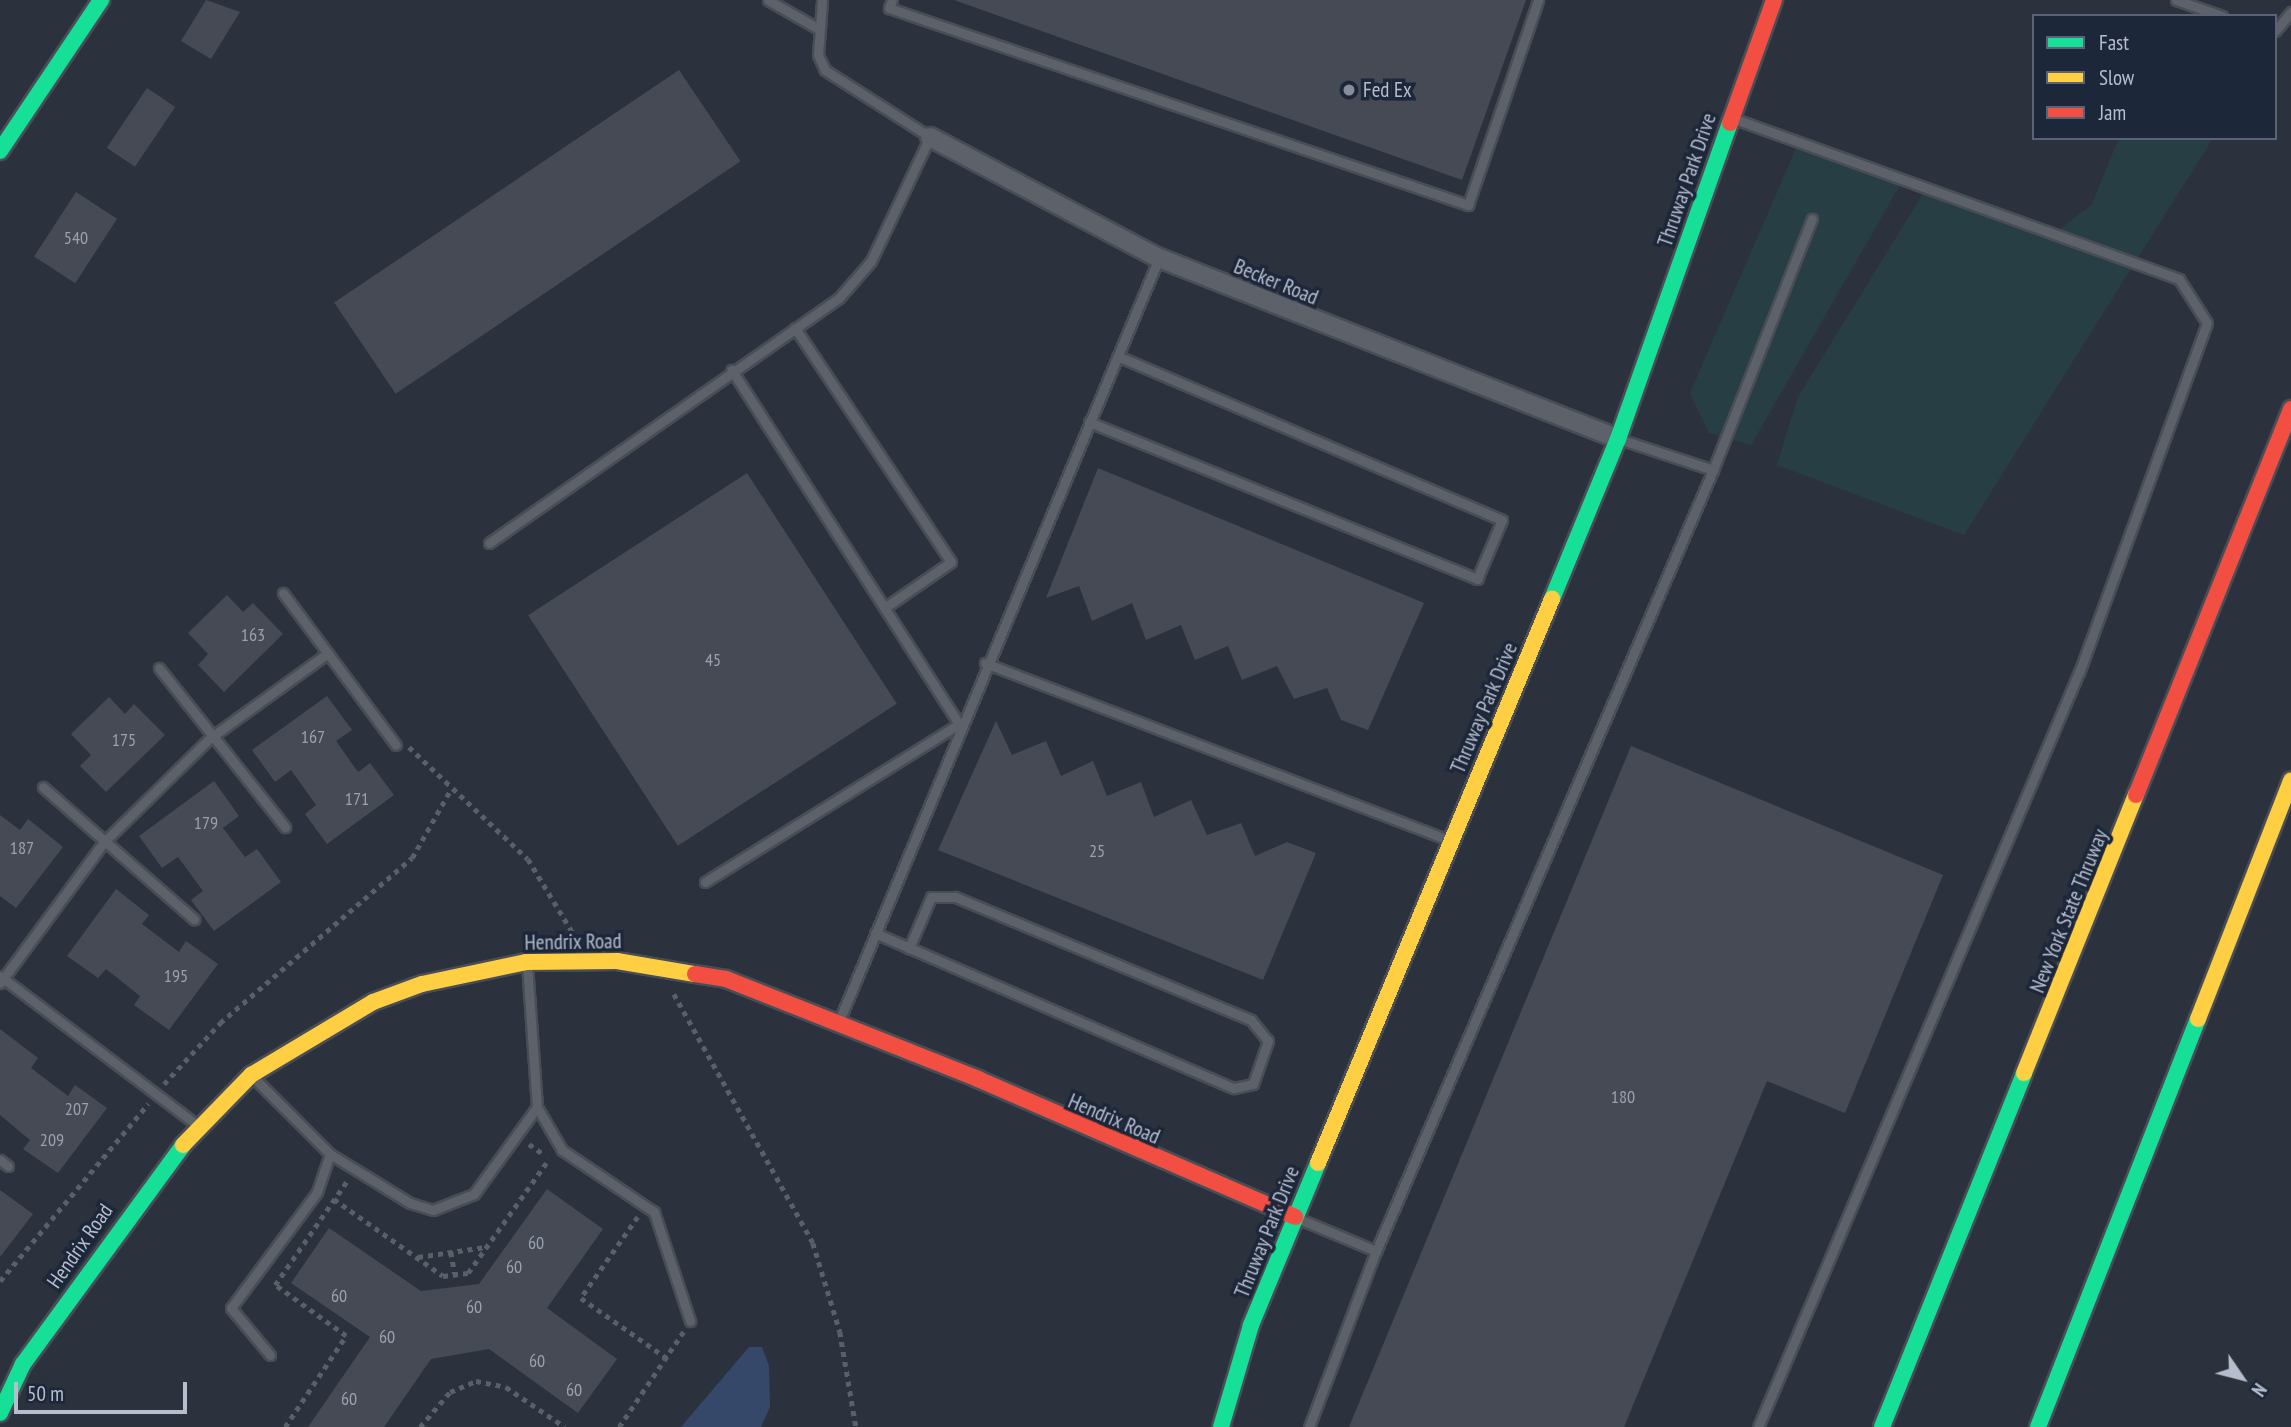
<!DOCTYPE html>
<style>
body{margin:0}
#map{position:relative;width:2291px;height:1427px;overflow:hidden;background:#2c323d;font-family:"PT Sans Narrow",sans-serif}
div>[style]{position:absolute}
.green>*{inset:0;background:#273e45}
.water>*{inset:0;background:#35486a}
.building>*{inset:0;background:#454a54;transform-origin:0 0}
.path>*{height:4.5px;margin-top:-2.25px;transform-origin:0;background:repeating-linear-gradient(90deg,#5a6068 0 5px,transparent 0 10px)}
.roads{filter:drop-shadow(2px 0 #494d55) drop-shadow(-2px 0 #494d55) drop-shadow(0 2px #494d55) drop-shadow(0 -2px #494d55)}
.lane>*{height:9px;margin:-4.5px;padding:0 4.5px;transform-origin:4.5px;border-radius:4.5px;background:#5d616a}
.street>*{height:18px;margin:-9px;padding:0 9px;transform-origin:9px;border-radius:9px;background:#5d616a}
.fast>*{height:16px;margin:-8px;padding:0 8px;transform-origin:8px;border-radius:8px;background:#16e098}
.slow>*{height:16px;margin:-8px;padding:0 8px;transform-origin:8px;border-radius:8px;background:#ffcf43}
.jam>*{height:16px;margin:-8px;padding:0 8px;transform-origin:8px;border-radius:8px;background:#f24e42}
.dots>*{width:19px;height:19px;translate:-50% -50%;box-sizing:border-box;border:4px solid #1d273a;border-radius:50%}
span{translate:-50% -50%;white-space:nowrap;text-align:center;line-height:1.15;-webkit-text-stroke:7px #1d273a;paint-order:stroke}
.number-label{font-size:18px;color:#9aa1b0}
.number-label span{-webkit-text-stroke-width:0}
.poi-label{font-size:21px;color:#b6bece}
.left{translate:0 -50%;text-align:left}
.street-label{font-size:21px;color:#b6bece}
.legend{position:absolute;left:2032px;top:14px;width:245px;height:126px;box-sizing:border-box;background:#1d273a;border:2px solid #5a6375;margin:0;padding:9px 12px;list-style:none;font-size:21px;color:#b6bece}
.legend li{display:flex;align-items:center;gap:14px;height:35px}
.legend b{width:35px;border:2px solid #5a6375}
.north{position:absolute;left:2207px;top:1343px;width:70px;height:70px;-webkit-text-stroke:5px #1d273a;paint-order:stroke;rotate:125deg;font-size:19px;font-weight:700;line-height:28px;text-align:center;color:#b6bece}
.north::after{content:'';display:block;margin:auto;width:24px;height:32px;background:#b6bece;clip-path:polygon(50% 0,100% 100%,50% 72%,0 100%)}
.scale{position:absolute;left:14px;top:1382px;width:173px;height:32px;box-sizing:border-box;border:4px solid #b6bece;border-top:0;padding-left:9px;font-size:21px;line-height:24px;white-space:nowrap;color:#b6bece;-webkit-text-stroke:5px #1d273a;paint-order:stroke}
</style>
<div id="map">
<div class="green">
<div style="clip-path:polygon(1801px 137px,1904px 178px,1751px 445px,1709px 433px,1690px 393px)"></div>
<div style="clip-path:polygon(2119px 138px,2213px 138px,1964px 535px,1777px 465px,1798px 397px,1926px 189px,2059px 230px,2092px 204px)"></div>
</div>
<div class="water">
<div style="clip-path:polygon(749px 1347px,762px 1347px,769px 1366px,770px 1407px,761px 1427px,681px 1427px)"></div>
</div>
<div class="building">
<div style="clip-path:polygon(206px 0,240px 12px,211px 59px,181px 41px)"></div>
<div style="clip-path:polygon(954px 0,1526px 0,1462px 180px)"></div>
<div style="left:679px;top:70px;width:110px;height:416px;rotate:56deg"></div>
<div style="left:147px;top:88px;width:34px;height:72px;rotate:34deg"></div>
<div style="left:76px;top:192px;width:49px;height:77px;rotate:33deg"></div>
<div style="clip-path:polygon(1098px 468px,1424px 603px,1368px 730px,1341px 720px,1327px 688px,1294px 699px,1277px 666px,1242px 680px,1228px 646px,1195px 660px,1181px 625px,1146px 640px,1132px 603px,1092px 621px,1079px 586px,1046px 598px)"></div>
<div style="left:747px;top:473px;width:275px;height:261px;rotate:57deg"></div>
<div style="clip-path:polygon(227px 595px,243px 612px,253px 603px,283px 634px,224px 692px,198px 665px,208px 654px,188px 633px)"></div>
<div style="clip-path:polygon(327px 696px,352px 730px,336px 741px,358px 772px,370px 763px,394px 795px,327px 844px,305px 814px,316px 805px,291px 770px,275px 782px,252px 750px)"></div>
<div style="clip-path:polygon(109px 697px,125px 714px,134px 704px,165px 735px,106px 792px,80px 766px,91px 755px,71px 734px)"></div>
<div style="clip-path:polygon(996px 721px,1012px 755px,1046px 741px,1061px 776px,1093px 761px,1107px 796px,1141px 782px,1154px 817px,1191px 800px,1207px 835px,1241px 823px,1255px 856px,1287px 842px,1316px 853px,1263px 980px,938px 850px)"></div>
<div style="clip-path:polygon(1631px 746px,1943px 875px,1845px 1113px,1767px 1081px,1624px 1427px,1349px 1427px)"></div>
<div style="clip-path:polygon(214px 781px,239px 816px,223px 828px,245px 857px,257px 849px,281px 882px,214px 931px,191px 900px,203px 891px,178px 857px,162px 868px,139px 836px)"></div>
<div style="clip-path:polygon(0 815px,20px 830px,28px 819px,63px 847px,16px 908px,0 896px)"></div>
<div style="clip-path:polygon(116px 889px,149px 915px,142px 924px,179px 952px,186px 941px,218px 964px,169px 1030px,134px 1005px,140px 996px,106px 969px,98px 978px,67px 956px)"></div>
<div style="clip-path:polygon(0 1029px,38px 1058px,31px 1068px,68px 1096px,75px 1085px,107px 1108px,58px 1173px,23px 1149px,30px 1140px,0 1115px)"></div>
<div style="clip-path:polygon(547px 1189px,603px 1229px,547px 1308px,617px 1359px,578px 1413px,489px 1349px,431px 1359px,384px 1427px,308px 1427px,370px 1337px,291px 1283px,329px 1228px,421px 1291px,479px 1284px)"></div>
<div style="clip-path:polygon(0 1190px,33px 1214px,0 1257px)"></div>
</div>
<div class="path">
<div style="left:409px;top:747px;width:163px;rotate:43.3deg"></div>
<div style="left:528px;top:859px;width:92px;rotate:58.7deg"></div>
<div style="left:674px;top:994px;width:285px;rotate:60.8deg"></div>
<div style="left:813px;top:1243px;width:93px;rotate:73.1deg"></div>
<div style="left:840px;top:1332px;width:96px;rotate:80.4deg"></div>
<div style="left:164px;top:1084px;width:83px;rotate:-47.4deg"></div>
<div style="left:220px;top:1023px;width:253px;rotate:-40.7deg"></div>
<div style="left:412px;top:858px;width:79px;rotate:-60.5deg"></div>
<div style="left:529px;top:1144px;width:19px;rotate:35deg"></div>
<div style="left:334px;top:1199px;width:133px;rotate:35.2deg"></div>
<div style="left:443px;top:1276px;width:25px;rotate:-7deg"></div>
<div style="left:468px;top:1273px;width:140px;rotate:-54.6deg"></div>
<div style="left:638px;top:1217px;width:99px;rotate:125.1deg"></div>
<div style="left:581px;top:1298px;width:106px;rotate:35deg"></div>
<div style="left:451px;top:1252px;width:22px;rotate:80deg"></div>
<div style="left:418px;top:1257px;width:68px;rotate:-8.5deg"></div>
<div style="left:0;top:1281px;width:231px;rotate:-50.1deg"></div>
<div style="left:285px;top:1427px;width:110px;rotate:-56.2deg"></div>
<div style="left:346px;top:1336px;width:87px;rotate:-144.3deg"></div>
<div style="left:275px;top:1285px;width:126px;rotate:-55.3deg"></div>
<div style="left:420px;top:1427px;width:46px;rotate:-49.4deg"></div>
<div style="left:450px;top:1392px;width:28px;rotate:-23deg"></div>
<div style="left:476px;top:1381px;width:31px;rotate:11deg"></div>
<div style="left:506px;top:1387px;width:71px;rotate:34.1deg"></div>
<div style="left:619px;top:1427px;width:115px;rotate:-56deg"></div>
</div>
<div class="roads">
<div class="lane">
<div style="left:768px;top:0;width:56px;rotate:29.7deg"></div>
<div style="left:892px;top:0;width:9px;rotate:111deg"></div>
<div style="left:889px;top:8px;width:612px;rotate:18.79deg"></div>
<div style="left:1468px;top:205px;width:217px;rotate:-71.1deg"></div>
<div style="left:2176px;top:0;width:49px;rotate:19.2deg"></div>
<div style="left:2275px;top:31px;width:25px;rotate:-50deg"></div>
<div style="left:1735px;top:119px;width:472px;rotate:19.8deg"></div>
<div style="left:2179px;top:279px;width:52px;rotate:57.5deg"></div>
<div style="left:2207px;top:323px;width:372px;rotate:110.1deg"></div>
<div style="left:2079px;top:672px;width:820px;rotate:113.03deg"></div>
<div style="left:795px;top:328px;width:281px;rotate:56.3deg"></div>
<div style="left:951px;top:562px;width:78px;rotate:145.5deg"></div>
<div style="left:1089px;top:422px;width:419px;rotate:22deg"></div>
<div style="left:1477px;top:579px;width:64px;rotate:-67deg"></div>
<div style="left:1502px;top:520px;width:418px;rotate:-156.9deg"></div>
<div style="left:1622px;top:440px;width:96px;rotate:18.2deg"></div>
<div style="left:489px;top:543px;width:427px;rotate:-35deg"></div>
<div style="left:839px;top:298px;width:49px;rotate:-49.1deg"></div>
<div style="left:871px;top:261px;width:137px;rotate:-64.6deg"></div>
<div style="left:930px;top:137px;width:125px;rotate:-147.5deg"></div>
<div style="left:825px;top:70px;width:17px;rotate:-115deg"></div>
<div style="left:818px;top:55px;width:55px;rotate:-85.8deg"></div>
<div style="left:283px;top:593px;width:189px;rotate:53.4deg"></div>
<div style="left:985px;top:663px;width:497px;rotate:20.9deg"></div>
<div style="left:159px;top:668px;width:203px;rotate:51.6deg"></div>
<div style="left:43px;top:787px;width:201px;rotate:41.2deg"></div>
<div style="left:705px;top:882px;width:299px;rotate:-31.9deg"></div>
<div style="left:959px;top:724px;width:421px;rotate:-122.7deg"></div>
<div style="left:875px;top:933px;width:391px;rotate:23.4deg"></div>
<div style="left:1234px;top:1088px;width:19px;rotate:-12deg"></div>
<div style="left:1253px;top:1084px;width:46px;rotate:-70.8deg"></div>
<div style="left:1268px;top:1041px;width:27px;rotate:-129deg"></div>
<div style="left:1251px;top:1020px;width:321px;rotate:-157.4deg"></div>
<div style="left:955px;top:897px;width:24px;rotate:180deg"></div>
<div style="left:931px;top:897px;width:56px;rotate:113.3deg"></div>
<div style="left:527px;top:964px;width:143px;rotate:86deg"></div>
<div style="left:537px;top:1107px;width:50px;rotate:59.8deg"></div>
<div style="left:562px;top:1150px;width:111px;rotate:34deg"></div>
<div style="left:654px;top:1212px;width:115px;rotate:71.7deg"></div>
<div style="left:0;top:976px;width:247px;rotate:37.1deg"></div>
<div style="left:0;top:983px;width:175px;rotate:-53.6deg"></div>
<div style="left:104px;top:842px;width:148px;rotate:-44.5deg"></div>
<div style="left:210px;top:738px;width:145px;rotate:-35.8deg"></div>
<div style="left:839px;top:1021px;width:827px;rotate:-67.25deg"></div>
<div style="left:254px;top:1078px;width:107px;rotate:45deg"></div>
<div style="left:330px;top:1154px;width:94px;rotate:31.5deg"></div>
<div style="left:410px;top:1203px;width:24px;rotate:17deg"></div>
<div style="left:433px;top:1210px;width:44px;rotate:-21.3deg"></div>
<div style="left:474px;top:1194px;width:107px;rotate:-54.1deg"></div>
<div style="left:0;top:1160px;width:10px;rotate:37deg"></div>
<div style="left:1297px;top:1218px;width:86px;rotate:22.7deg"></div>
<div style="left:270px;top:1355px;width:61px;rotate:-129.7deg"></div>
<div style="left:231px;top:1308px;width:144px;rotate:-53.4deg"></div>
<div style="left:317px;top:1192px;width:40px;rotate:-71.1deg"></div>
<div style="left:1309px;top:1427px;width:188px;rotate:-69.2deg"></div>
<div style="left:1376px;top:1251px;width:851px;rotate:-66.66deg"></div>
<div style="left:1713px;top:470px;width:270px;rotate:-68.5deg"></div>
</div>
<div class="street">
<div style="left:930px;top:137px;width:259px;rotate:27.9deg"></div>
<div style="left:1159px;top:258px;width:493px;rotate:21.5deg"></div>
</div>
<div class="fast">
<div style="left:0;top:151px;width:182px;rotate:-56.2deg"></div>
<div style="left:1552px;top:599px;width:173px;rotate:-67.6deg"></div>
<div style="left:1618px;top:439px;width:335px;rotate:-70.5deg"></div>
<div style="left:0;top:1413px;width:54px;rotate:-64.9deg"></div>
<div style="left:23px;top:1364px;width:271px;rotate:-53.8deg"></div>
<div style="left:1221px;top:1427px;width:106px;rotate:-73.6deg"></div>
<div style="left:1251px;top:1325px;width:175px;rotate:-67.5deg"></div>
<div style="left:1882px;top:1427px;width:381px;rotate:-68.1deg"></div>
<div style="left:2038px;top:1427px;width:438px;rotate:-68.6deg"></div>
</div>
<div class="slow">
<div style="left:2198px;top:1019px;width:256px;rotate:-68.7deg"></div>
<div style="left:2024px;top:1073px;width:300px;rotate:-68.1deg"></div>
<div style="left:183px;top:1145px;width:98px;rotate:-45.8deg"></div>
<div style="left:251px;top:1075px;width:142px;rotate:-30.9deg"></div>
<div style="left:373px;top:1002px;width:52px;rotate:-20.2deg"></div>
<div style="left:422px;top:984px;width:106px;rotate:-11.9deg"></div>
<div style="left:526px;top:962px;width:91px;rotate:-0.6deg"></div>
<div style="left:617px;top:961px;width:79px;rotate:9.5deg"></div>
<div style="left:1318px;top:1163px;width:611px;rotate:-67.47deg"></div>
</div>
<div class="jam">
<div style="left:1730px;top:123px;width:131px;rotate:-70.3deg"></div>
<div style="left:2136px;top:795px;width:416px;rotate:-68.1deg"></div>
<div style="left:695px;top:974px;width:31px;rotate:9deg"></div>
<div style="left:726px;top:979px;width:271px;rotate:21.6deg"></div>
<div style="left:978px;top:1079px;width:346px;rotate:23.5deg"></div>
</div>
</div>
<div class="dots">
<div style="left:1349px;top:90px;background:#868d9b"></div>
</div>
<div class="number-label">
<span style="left:76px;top:238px">540</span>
<span style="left:253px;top:635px">163</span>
<span style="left:713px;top:660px">45</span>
<span style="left:313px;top:737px">167</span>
<span style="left:124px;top:740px">175</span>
<span style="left:357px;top:799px">171</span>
<span style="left:206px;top:823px">179</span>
<span style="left:22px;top:848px">187</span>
<span style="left:1097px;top:851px">25</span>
<span style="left:176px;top:976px">195</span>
<span style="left:1623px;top:1097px">180</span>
<span style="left:77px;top:1109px">207</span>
<span style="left:52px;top:1140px">209</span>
<span style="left:536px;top:1243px">60</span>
<span style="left:514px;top:1267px">60</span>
<span style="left:339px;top:1296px">60</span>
<span style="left:474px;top:1307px">60</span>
<span style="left:387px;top:1337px">60</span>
<span style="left:537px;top:1361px">60</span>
<span style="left:574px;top:1390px">60</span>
<span style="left:349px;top:1399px">60</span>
</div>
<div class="poi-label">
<span class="left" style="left:1363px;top:90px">Fed Ex</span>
</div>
<div class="street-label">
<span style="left:1687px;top:180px;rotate:-71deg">Thruway Park Drive</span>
<span style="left:1276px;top:282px;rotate:22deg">Becker Road</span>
<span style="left:1484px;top:708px;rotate:-67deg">Thruway Park Drive</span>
<span style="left:2069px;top:911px;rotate:-68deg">New York State Thruway</span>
<span style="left:573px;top:942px;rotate:-1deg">Hendrix Road</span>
<span style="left:1114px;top:1119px;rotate:23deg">Hendrix Road</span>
<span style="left:1267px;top:1232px;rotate:-68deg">Thruway Park Drive</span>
<span style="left:80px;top:1246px;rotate:-55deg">Hendrix Road</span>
</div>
<ul class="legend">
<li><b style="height:9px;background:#16e098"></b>Fast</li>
<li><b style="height:9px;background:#ffcf43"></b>Slow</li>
<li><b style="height:9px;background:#f24e42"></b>Jam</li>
</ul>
<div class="north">N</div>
<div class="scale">50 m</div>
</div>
